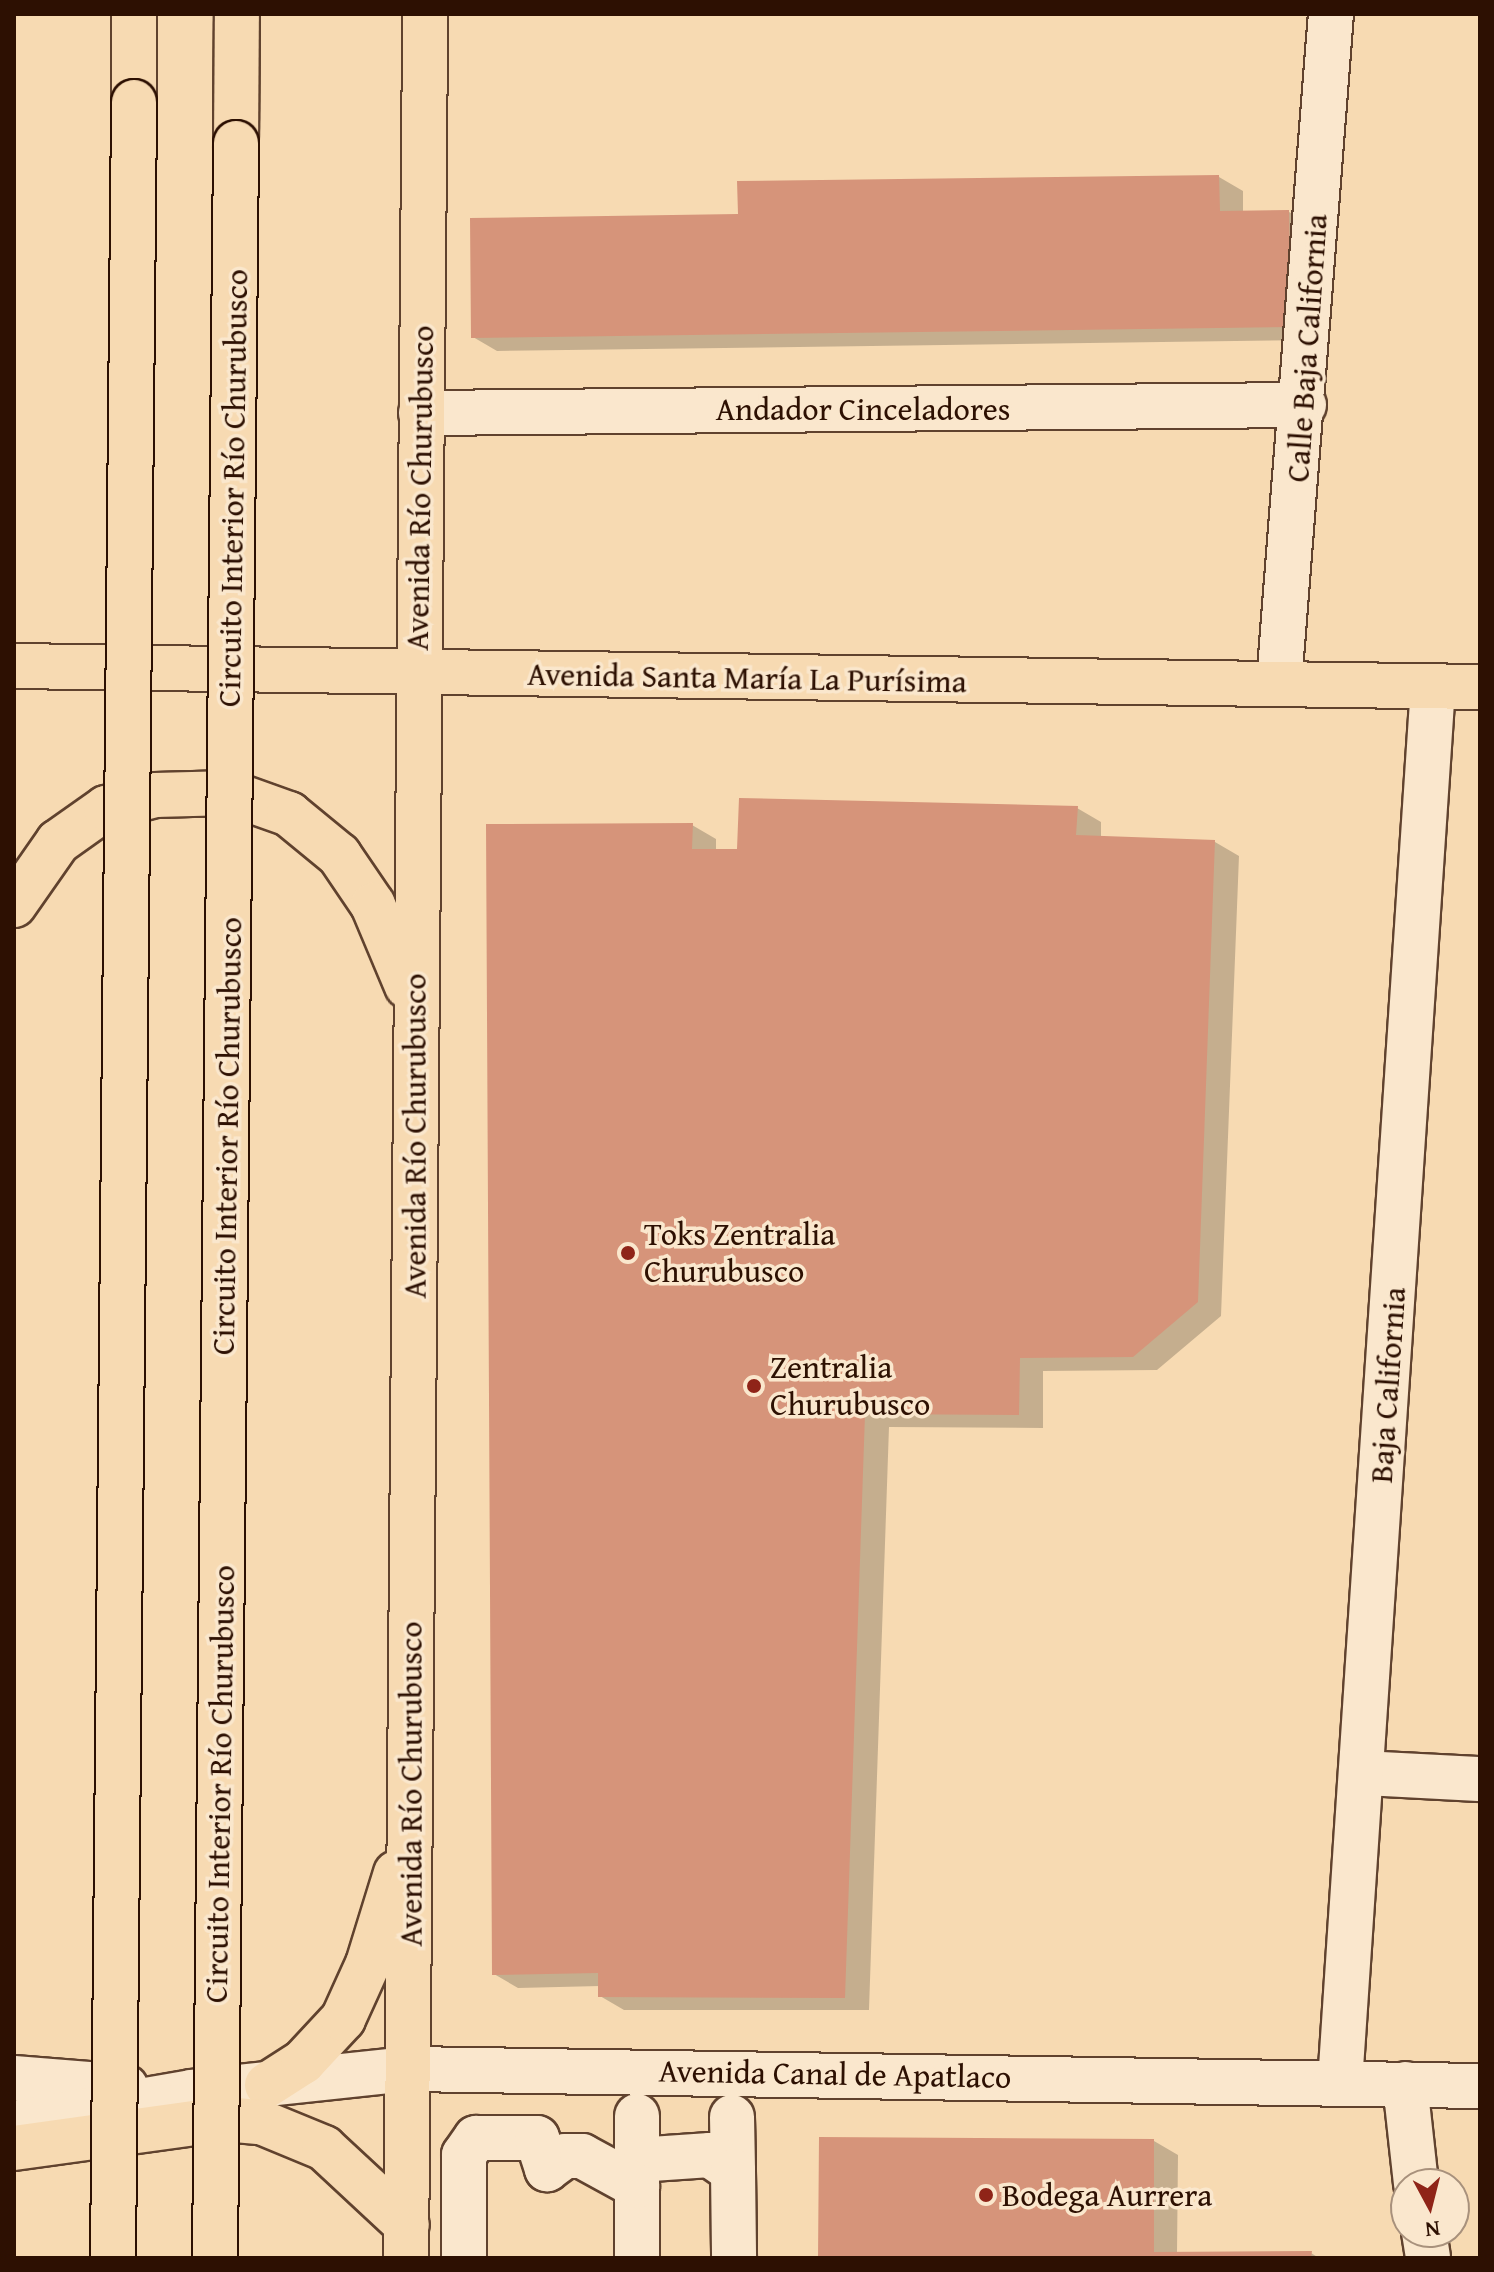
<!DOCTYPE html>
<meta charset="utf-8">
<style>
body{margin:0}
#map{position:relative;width:1494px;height:2272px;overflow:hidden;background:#f7dab2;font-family:"Gentium Book Plus",serif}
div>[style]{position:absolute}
.shadow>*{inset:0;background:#0003}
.building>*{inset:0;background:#d6947a}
.roads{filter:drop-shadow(2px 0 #60422e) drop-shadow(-2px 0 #60422e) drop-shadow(0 2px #60422e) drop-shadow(0 -2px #60422e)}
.minor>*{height:44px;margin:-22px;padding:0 22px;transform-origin:22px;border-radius:22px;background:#fae7cd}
.major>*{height:44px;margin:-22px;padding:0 22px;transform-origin:22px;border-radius:22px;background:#f7dab2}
.highway>*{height:44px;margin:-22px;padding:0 22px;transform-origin:22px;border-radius:22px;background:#f7dab2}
.bridges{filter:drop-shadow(2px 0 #2d1002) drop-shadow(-2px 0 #2d1002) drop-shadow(0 2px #2d1002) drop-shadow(0 -2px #2d1002)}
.highway-bridge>*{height:44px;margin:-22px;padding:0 22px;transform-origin:22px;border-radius:22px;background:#f7dab2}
.dots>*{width:22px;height:22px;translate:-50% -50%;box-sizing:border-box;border:4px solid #fae7cd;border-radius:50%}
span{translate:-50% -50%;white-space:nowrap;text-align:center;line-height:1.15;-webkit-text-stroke:7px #fae7cd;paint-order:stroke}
.street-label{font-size:32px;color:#2d1002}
.poi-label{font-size:32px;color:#2d1002}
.left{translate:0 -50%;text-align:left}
.frame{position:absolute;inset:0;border:16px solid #2d1002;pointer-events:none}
.north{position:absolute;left:1390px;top:2168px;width:80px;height:80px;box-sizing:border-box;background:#fae7cd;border:2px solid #a8917c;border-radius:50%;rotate:173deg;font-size:22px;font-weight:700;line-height:32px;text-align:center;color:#2d1002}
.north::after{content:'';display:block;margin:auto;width:28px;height:36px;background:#8f2418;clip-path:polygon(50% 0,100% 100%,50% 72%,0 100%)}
</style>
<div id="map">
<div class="shadow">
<div style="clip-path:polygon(1219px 177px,1243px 191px,1243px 213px,1289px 212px,1313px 226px,1314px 340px,497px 351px,473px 337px,740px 216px)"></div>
<div style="clip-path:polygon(1077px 808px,1101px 822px,1101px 838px,1215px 842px,1239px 856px,1221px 1316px,1157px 1370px,1043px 1371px,1043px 1428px,889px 1427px,869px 2010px,624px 2010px,600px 1996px,600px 1986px,518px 1988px,494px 1974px,692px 825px,716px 839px,716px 851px,739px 852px)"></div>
<div style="clip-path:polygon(1154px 2141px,1178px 2155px,1177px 2253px,1311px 2253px,1319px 2258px,820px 2258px)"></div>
</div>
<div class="building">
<div style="clip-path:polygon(1219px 175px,1220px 211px,1289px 210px,1291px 327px,471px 338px,470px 218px,738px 214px,737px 181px)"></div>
<div style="clip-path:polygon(739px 798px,1078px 806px,1076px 835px,1215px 840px,1198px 1302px,1133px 1357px,1020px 1358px,1019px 1415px,865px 1414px,845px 1998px,598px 1997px,598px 1973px,492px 1975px,486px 824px,693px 823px,692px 849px,737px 849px)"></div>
<div style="clip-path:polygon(819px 2137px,1154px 2139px,1154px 2252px,1312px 2251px,1311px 2258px,818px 2258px)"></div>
</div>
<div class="roads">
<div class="minor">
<div style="left:421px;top:413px;width:883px;rotate:-0.52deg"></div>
<div style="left:1279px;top:683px;width:671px;rotate:-85.56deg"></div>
<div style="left:1364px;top:1773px;width:116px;rotate:3deg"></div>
<div style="left:14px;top:2078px;width:112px;rotate:4.6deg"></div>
<div style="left:1340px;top:2083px;width:1400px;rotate:-86.19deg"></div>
<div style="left:1405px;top:2084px;width:101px;rotate:83.7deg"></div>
<div style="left:637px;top:2116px;width:142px;rotate:90deg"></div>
<div style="left:732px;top:2117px;width:54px;rotate:88.9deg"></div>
<div style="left:14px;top:2123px;width:181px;rotate:-9.9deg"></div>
<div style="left:192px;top:2092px;width:218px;rotate:-6.1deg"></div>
<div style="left:409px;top:2069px;width:1071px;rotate:0.91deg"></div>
<div style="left:637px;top:2160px;width:73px;rotate:-3.9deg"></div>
<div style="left:710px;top:2155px;width:28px;rotate:35deg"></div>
<div style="left:733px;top:2171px;width:87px;rotate:89.3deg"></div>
<div style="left:1424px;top:2232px;width:26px;rotate:81deg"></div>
<div style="left:464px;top:2258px;width:103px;rotate:-90deg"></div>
<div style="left:464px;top:2155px;width:21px;rotate:-55deg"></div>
<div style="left:476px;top:2138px;width:61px"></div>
<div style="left:537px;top:2138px;width:33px;rotate:72deg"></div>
<div style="left:547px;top:2169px;width:22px;rotate:-36deg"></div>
<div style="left:565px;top:2156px;width:17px"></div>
<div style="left:582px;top:2156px;width:63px;rotate:28.6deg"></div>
</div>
<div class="major">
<div style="left:14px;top:666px;width:1466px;rotate:0.82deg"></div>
<div style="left:14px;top:905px;width:77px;rotate:-55.1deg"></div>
<div style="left:58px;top:842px;width:59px;rotate:-35.3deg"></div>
<div style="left:106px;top:808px;width:51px;rotate:-14.9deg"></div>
<div style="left:155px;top:795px;width:75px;rotate:-1.5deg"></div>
<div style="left:230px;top:793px;width:63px;rotate:19.6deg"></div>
<div style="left:289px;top:814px;width:65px;rotate:39.4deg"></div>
<div style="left:339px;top:855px;width:60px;rotate:55.8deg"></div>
<div style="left:373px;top:905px;width:88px;rotate:67.2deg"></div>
<div style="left:267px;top:2085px;width:43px;rotate:-32.6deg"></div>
<div style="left:303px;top:2062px;width:59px;rotate:-47.1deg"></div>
<div style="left:343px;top:2019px;width:60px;rotate:-65.6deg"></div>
<div style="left:368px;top:1964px;width:95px;rotate:-72.9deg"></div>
<div style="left:14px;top:2148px;width:212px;rotate:-7.9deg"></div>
<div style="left:224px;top:2119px;width:37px;rotate:5deg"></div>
<div style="left:261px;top:2122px;width:68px;rotate:22.4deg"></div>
<div style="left:324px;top:2148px;width:113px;rotate:42.9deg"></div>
<div style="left:406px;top:2258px;width:2244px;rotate:-89.51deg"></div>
</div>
<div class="highway">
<div style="left:134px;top:102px;width:88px;rotate:-90deg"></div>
<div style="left:236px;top:143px;width:129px;rotate:-89.6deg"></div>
</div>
</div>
<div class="bridges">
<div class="highway-bridge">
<div style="left:113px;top:2258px;width:2156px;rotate:-89.44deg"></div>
<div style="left:215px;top:2258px;width:2115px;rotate:-89.43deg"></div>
</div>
</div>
<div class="dots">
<div style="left:628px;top:1253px;background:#8f2418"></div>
<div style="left:754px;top:1386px;background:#8f2418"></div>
<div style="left:986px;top:2195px;background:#8f2418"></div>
</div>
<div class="street-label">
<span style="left:1307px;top:348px;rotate:-86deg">Calle Baja California</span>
<span style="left:863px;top:409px">Andador Cinceladores</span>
<span style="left:233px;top:488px;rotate:-89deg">Circuito Interior Río Churubusco</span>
<span style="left:420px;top:488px;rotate:-89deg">Avenida Río Churubusco</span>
<span style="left:747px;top:678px;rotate:1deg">Avenida Santa María La Purísima</span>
<span style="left:227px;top:1136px;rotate:-89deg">Circuito Interior Río Churubusco</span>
<span style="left:415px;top:1136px;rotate:-90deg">Avenida Río Churubusco</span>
<span style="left:1388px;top:1385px;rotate:-86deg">Baja California</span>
<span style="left:220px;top:1784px;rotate:-89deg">Circuito Interior Río Churubusco</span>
<span style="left:411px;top:1784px;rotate:-90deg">Avenida Río Churubusco</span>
<span style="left:835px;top:2074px;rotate:1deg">Avenida Canal de Apatlaco</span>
</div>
<div class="poi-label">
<span class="left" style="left:644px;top:1253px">Toks Zentralia<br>Churubusco</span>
<span class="left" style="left:770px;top:1386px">Zentralia<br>Churubusco</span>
<span class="left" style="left:1002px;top:2195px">Bodega Aurrera</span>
</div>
<div class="frame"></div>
<div class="north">N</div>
</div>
